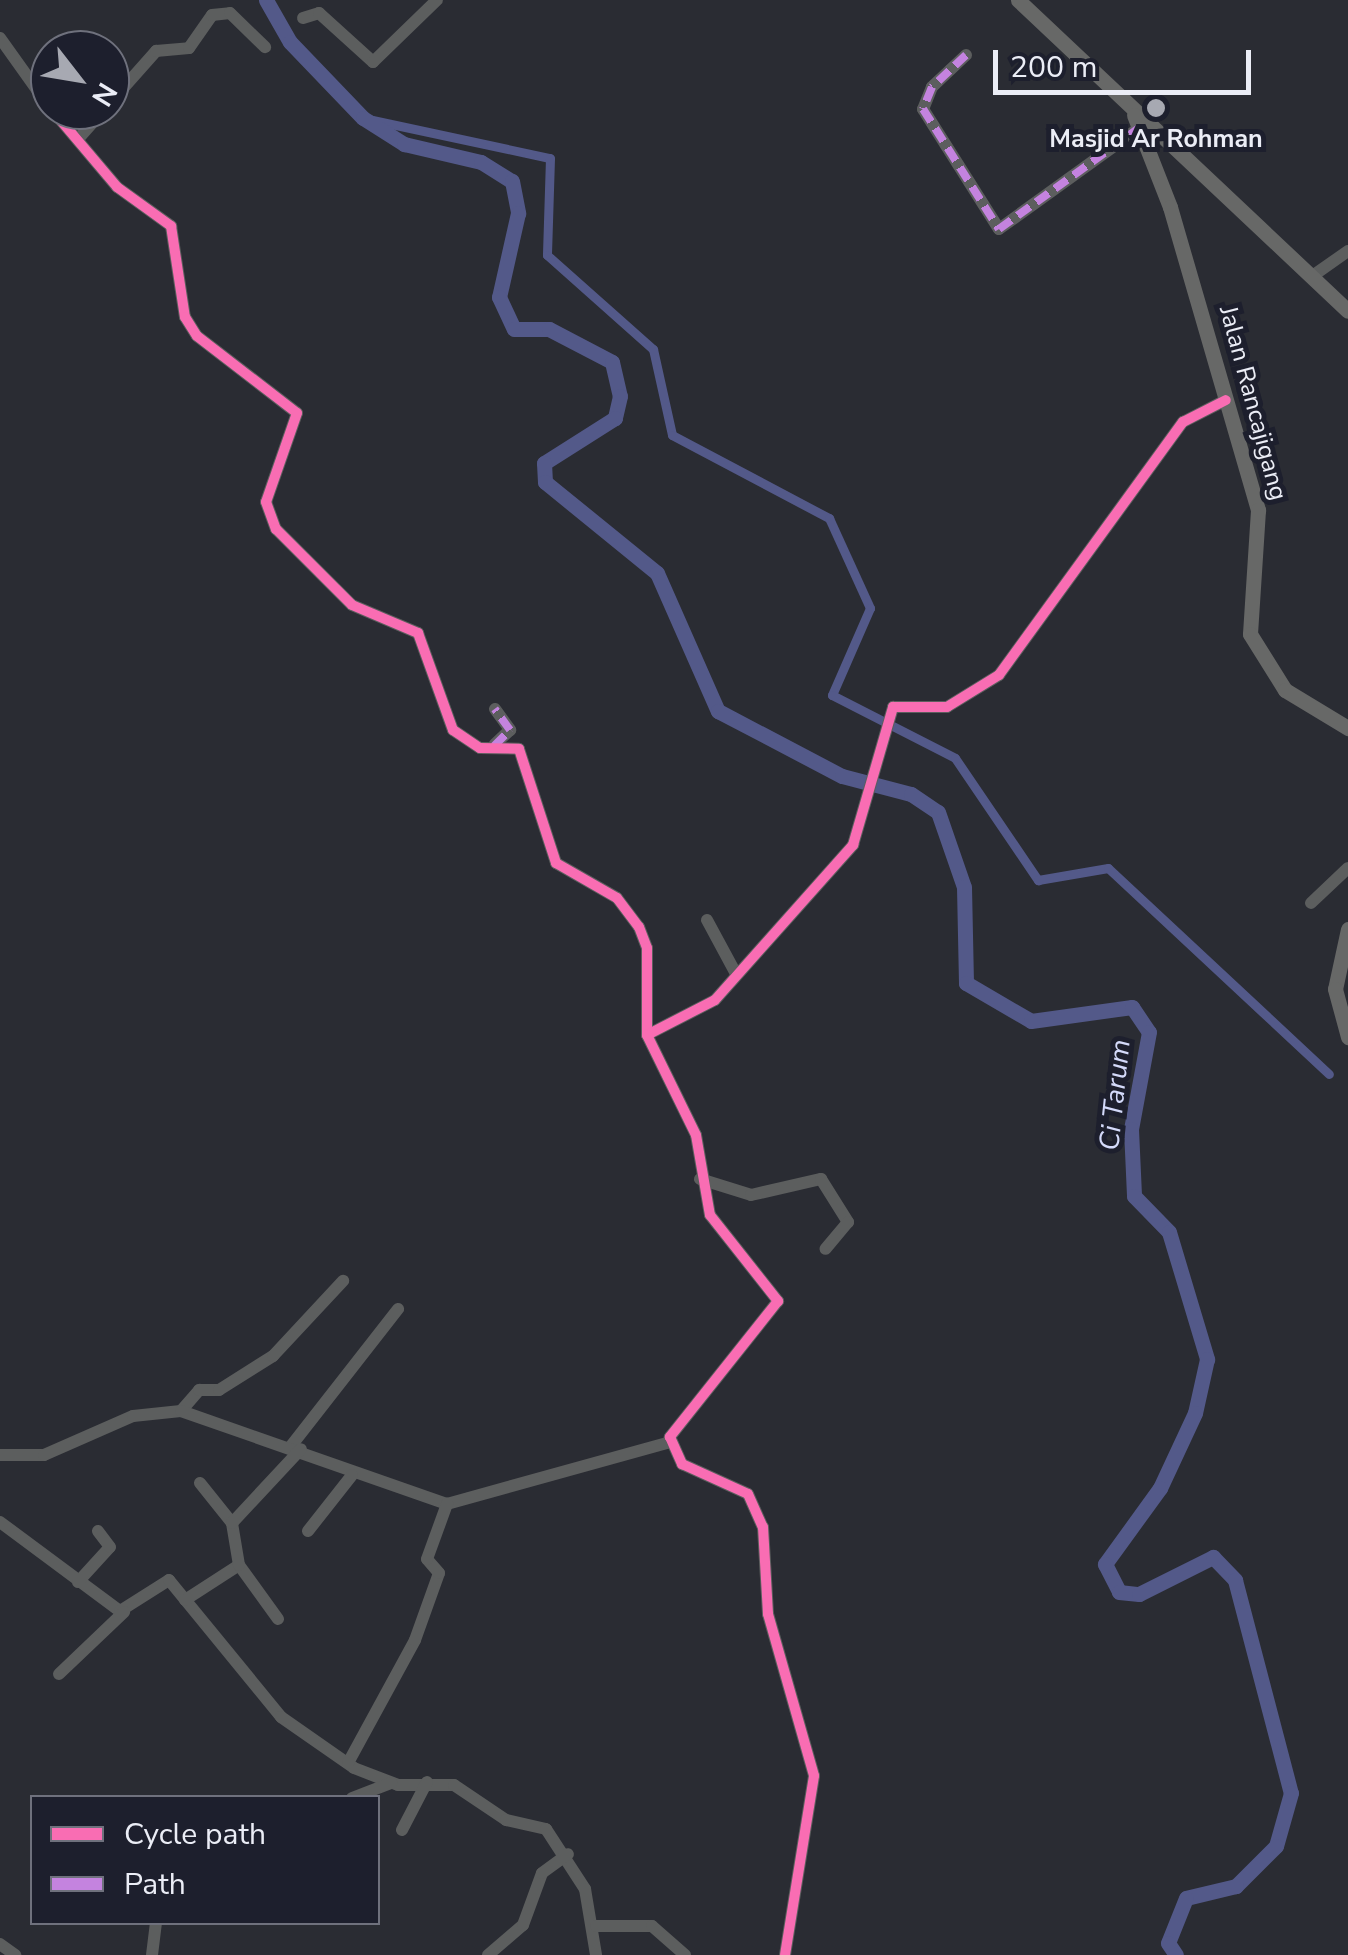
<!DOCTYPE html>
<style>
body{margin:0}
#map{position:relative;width:1348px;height:1955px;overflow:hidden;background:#2a2c33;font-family:"Nunito Sans",sans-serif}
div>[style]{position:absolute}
.canal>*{height:9px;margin:-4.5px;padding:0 4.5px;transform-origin:4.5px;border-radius:4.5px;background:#535989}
.river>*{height:15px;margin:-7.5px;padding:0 7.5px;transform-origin:7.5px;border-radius:7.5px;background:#535989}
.minor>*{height:12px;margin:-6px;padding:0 6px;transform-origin:6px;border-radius:6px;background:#5c5e5e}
.major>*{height:15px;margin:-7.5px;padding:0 7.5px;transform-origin:7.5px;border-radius:7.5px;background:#676867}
.quiet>*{height:8px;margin-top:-4px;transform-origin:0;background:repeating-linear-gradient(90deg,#c483df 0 15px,transparent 0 23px)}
.cycleway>*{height:10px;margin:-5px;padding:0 5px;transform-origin:5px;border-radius:5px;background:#f96db3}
.dots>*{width:28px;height:28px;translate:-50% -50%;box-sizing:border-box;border:5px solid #1d1f2d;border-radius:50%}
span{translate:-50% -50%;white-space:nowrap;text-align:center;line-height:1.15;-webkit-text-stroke:10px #1d1f2d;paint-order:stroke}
.poi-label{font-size:25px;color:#ebedf6;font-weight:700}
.street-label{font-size:25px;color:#ebedf6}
.water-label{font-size:28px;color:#d4dafa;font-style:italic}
.legend{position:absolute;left:30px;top:1795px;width:350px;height:130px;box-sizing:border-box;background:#1d1f2d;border:2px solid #6f717d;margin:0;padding:12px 18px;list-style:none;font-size:30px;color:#ebedf6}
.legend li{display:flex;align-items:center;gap:20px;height:50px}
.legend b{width:50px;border:2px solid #6f717d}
.north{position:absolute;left:30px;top:30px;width:100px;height:100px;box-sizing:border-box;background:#1d1f2d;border:2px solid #6f717d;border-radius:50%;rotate:121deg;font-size:28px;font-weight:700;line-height:40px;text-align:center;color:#ebedf6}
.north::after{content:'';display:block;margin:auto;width:35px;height:45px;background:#a7a9b2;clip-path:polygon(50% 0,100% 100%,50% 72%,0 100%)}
.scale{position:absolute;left:993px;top:50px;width:258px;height:45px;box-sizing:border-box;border:5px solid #ebedf6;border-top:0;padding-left:12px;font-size:30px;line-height:35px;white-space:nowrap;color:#ebedf6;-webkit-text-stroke:8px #1d1f2d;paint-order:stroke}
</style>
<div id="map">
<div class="canal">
<div style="left:363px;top:118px;width:191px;rotate:12.1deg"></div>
<div style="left:550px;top:158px;width:97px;rotate:91.8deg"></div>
<div style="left:547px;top:255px;width:142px;rotate:41.6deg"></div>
<div style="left:653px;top:349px;width:88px;rotate:77.5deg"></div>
<div style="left:672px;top:435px;width:178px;rotate:27.9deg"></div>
<div style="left:829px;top:518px;width:99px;rotate:65.5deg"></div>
<div style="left:870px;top:608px;width:95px;rotate:113.6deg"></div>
<div style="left:832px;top:695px;width:138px;rotate:27.1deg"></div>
<div style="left:955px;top:758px;width:148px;rotate:55.8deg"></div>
<div style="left:1038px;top:880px;width:71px;rotate:-9.7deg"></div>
<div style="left:1108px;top:868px;width:302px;rotate:43deg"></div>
</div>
<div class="river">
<div style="left:266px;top:0;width:48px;rotate:60.3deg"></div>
<div style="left:290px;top:42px;width:105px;rotate:46.2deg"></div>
<div style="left:363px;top:118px;width:49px;rotate:32.4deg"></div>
<div style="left:404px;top:144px;width:79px;rotate:13.2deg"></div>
<div style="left:481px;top:162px;width:36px;rotate:32deg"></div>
<div style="left:512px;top:181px;width:33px;rotate:79deg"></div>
<div style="left:518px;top:213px;width:86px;rotate:102.7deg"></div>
<div style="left:499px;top:297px;width:35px;rotate:65deg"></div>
<div style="left:514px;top:329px;width:35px"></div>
<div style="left:549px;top:329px;width:71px;rotate:27.6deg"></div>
<div style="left:612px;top:362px;width:35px;rotate:77deg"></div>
<div style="left:620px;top:396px;width:23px;rotate:103deg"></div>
<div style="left:615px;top:418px;width:84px;rotate:147.6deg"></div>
<div style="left:544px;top:463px;width:19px;rotate:87deg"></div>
<div style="left:545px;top:482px;width:144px;rotate:39.1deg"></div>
<div style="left:657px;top:573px;width:151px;rotate:66.2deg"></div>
<div style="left:718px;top:711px;width:140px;rotate:27.7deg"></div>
<div style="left:842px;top:776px;width:71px;rotate:14.6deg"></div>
<div style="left:911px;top:794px;width:32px;rotate:34deg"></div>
<div style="left:938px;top:812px;width:79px;rotate:70.9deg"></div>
<div style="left:964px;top:887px;width:96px;rotate:88.8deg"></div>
<div style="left:966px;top:983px;width:75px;rotate:30.3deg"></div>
<div style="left:1031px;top:1021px;width:102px;rotate:-7.9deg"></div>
<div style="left:1132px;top:1007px;width:30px;rotate:56deg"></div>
<div style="left:1149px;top:1032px;width:99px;rotate:100.5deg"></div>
<div style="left:1131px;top:1129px;width:67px;rotate:87.4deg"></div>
<div style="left:1134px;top:1196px;width:50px;rotate:45.8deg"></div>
<div style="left:1169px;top:1232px;width:133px;rotate:73.3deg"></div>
<div style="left:1207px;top:1359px;width:55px;rotate:102.5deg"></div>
<div style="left:1195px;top:1413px;width:83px;rotate:115deg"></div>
<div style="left:1160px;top:1488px;width:94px;rotate:125.9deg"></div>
<div style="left:1105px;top:1564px;width:31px;rotate:63deg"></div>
<div style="left:1119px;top:1592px;width:20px;rotate:6deg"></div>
<div style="left:1139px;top:1594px;width:83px;rotate:-26.6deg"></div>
<div style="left:1213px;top:1557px;width:32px;rotate:46deg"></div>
<div style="left:1235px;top:1580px;width:220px;rotate:75.3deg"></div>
<div style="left:1291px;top:1793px;width:55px;rotate:105.8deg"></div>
<div style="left:1276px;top:1846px;width:57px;rotate:135deg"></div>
<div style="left:1236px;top:1886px;width:51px;rotate:166.5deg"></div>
<div style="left:1186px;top:1898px;width:48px;rotate:111.8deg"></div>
<div style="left:1168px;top:1943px;width:14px;rotate:56deg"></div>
</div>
<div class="minor">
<div style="left:303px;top:18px;width:17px;rotate:-17deg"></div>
<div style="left:319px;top:13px;width:73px;rotate:42.2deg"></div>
<div style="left:373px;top:62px;width:89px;rotate:-44.1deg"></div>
<div style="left:0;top:38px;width:86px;rotate:54.5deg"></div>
<div style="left:966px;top:55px;width:47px;rotate:136.7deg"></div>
<div style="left:932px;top:87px;width:24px;rotate:112deg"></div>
<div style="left:923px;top:109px;width:142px;rotate:57.7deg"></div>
<div style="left:999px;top:229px;width:173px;rotate:-35.8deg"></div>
<div style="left:52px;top:110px;width:101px;rotate:49.8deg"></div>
<div style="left:117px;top:187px;width:67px;rotate:35.8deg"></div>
<div style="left:171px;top:226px;width:92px;rotate:81.3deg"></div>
<div style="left:185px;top:317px;width:22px;rotate:58deg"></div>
<div style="left:197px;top:336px;width:126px;rotate:37.6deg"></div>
<div style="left:297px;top:413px;width:94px;rotate:109.2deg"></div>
<div style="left:266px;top:502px;width:29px;rotate:70deg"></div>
<div style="left:276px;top:529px;width:107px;rotate:45deg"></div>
<div style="left:352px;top:605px;width:72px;rotate:23deg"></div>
<div style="left:418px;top:633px;width:103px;rotate:70.2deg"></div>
<div style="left:453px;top:730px;width:32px;rotate:34deg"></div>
<div style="left:480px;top:748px;width:39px;rotate:1deg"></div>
<div style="left:519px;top:749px;width:120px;rotate:72deg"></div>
<div style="left:556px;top:863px;width:70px;rotate:29.8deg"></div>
<div style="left:617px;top:898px;width:36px;rotate:53deg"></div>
<div style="left:639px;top:927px;width:22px;rotate:69deg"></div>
<div style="left:647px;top:948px;width:87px;rotate:90deg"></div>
<div style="left:647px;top:1035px;width:76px;rotate:-27.2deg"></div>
<div style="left:715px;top:1000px;width:208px;rotate:-48.3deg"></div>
<div style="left:853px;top:845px;width:144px;rotate:-73.8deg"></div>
<div style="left:893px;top:707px;width:54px"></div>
<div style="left:947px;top:707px;width:61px;rotate:-31.6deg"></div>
<div style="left:999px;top:675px;width:313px;rotate:-54deg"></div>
<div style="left:1183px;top:422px;width:48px;rotate:-27.1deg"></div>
<div style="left:78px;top:139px;width:118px;rotate:-48.4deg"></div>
<div style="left:156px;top:51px;width:33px;rotate:-5deg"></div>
<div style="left:189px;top:48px;width:40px;rotate:-55.1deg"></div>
<div style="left:212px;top:15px;width:18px;rotate:-6deg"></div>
<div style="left:230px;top:13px;width:49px;rotate:44.2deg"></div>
<div style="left:1311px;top:277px;width:45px;rotate:-35.1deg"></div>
<div style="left:495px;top:709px;width:26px;rotate:54deg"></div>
<div style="left:510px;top:730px;width:21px;rotate:137deg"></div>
<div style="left:1311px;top:903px;width:51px;rotate:-43.4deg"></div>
<div style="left:707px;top:920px;width:59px;rotate:61.7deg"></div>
<div style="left:647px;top:1035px;width:111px;rotate:63.9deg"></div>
<div style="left:696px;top:1135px;width:81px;rotate:80.1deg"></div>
<div style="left:710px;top:1215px;width:110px;rotate:51.7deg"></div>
<div style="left:778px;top:1301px;width:174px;rotate:128.5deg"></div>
<div style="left:670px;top:1437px;width:30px;rotate:66deg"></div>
<div style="left:682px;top:1464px;width:72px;rotate:24.4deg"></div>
<div style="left:748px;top:1494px;width:36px;rotate:66deg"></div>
<div style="left:763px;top:1527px;width:87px;rotate:86.7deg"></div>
<div style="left:768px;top:1614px;width:168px;rotate:74.1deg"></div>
<div style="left:814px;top:1776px;width:181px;rotate:99.2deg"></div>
<div style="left:700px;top:1179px;width:53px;rotate:17.4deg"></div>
<div style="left:751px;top:1195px;width:72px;rotate:-12.9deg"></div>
<div style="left:821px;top:1179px;width:51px;rotate:57.9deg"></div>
<div style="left:848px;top:1222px;width:35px;rotate:130deg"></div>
<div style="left:181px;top:1411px;width:28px;rotate:-49deg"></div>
<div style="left:199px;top:1390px;width:20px"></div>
<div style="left:219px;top:1390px;width:64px;rotate:-32.2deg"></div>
<div style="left:273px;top:1356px;width:103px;rotate:-47deg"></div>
<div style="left:291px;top:1446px;width:174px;rotate:-52deg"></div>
<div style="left:0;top:1455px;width:44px"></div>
<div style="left:44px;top:1455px;width:97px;rotate:-23.7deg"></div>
<div style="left:133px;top:1416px;width:48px;rotate:-5.9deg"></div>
<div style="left:181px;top:1411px;width:282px;rotate:19.3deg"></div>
<div style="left:447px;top:1504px;width:231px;rotate:-15.5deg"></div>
<div style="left:200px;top:1483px;width:51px;rotate:51.3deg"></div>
<div style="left:0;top:1522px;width:149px;rotate:36.6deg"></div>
<div style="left:120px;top:1611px;width:58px;rotate:-32.3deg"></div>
<div style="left:169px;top:1580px;width:177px;rotate:50.7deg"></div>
<div style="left:281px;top:1717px;width:89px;rotate:34.9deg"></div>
<div style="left:354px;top:1768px;width:47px;rotate:21.1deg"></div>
<div style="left:398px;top:1785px;width:56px"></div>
<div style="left:454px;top:1785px;width:63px;rotate:33.9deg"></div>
<div style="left:506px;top:1820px;width:41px;rotate:12.7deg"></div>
<div style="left:546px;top:1829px;width:72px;rotate:57deg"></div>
<div style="left:585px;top:1889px;width:67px;rotate:80.5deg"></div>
<div style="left:308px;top:1531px;width:71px;rotate:-51.8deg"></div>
<div style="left:78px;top:1582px;width:47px;rotate:-47.6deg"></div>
<div style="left:110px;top:1547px;width:20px;rotate:-127deg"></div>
<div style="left:185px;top:1600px;width:64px;rotate:-32.9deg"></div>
<div style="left:278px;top:1619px;width:67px;rotate:-125.8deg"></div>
<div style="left:239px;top:1565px;width:43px;rotate:-99.5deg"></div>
<div style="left:232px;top:1523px;width:101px;rotate:-47deg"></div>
<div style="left:59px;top:1674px;width:90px;rotate:-43.6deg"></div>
<div style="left:348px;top:1763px;width:140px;rotate:-61.4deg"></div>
<div style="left:415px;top:1640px;width:71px;rotate:-70.3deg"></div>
<div style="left:439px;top:1573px;width:18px;rotate:-131deg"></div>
<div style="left:427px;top:1559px;width:59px;rotate:-70deg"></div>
<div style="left:352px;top:1798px;width:42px;rotate:-21deg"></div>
<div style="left:402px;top:1830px;width:54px;rotate:-62.5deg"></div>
<div style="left:596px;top:1926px;width:56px"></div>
<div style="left:652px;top:1926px;width:44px;rotate:41.3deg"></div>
<div style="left:0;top:1944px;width:19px;rotate:36deg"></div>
<div style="left:152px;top:1955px;width:33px;rotate:-83deg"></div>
<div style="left:488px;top:1955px;width:46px;rotate:-40.6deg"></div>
<div style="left:523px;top:1925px;width:55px;rotate:-69.9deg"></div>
<div style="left:542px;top:1873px;width:32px;rotate:-36deg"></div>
</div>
<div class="major">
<div style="left:1018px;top:0;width:453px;rotate:43.3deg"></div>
<div style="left:1134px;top:115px;width:99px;rotate:68.6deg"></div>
<div style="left:1170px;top:207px;width:316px;rotate:73.8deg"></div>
<div style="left:1258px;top:510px;width:124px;rotate:93.7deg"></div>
<div style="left:1250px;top:634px;width:66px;rotate:58deg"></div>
<div style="left:1285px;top:690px;width:74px;rotate:31.1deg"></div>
<div style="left:1348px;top:929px;width:61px;rotate:102.2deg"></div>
<div style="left:1335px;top:989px;width:50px;rotate:74.8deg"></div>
</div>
<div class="quiet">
<div style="left:966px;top:55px;width:47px;rotate:136.7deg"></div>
<div style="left:932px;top:87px;width:24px;rotate:112deg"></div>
<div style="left:923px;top:109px;width:142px;rotate:57.7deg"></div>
<div style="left:999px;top:229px;width:173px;rotate:-35.8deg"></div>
<div style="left:494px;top:746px;width:23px;rotate:-45deg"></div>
<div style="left:510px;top:730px;width:26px;rotate:-126deg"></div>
</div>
<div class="cycleway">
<div style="left:52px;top:110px;width:101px;rotate:49.8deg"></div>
<div style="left:117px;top:187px;width:67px;rotate:35.8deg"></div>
<div style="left:171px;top:226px;width:92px;rotate:81.3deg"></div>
<div style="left:185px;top:317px;width:22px;rotate:58deg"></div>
<div style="left:197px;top:336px;width:126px;rotate:37.6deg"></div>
<div style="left:297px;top:413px;width:94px;rotate:109.2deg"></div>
<div style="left:266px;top:502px;width:29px;rotate:70deg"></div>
<div style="left:276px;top:529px;width:107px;rotate:45deg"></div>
<div style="left:352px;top:605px;width:72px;rotate:23deg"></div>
<div style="left:418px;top:633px;width:103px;rotate:70.2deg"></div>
<div style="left:453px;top:730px;width:32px;rotate:34deg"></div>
<div style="left:480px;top:748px;width:39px;rotate:1deg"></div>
<div style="left:519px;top:749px;width:120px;rotate:72deg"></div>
<div style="left:556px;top:863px;width:70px;rotate:29.8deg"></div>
<div style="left:617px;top:898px;width:36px;rotate:53deg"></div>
<div style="left:639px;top:927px;width:22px;rotate:69deg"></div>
<div style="left:647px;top:948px;width:87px;rotate:90deg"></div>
<div style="left:647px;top:1035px;width:76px;rotate:-27.2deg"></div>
<div style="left:715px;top:1000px;width:208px;rotate:-48.3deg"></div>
<div style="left:853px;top:845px;width:144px;rotate:-73.8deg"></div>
<div style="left:893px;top:707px;width:54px"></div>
<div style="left:947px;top:707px;width:61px;rotate:-31.6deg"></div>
<div style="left:999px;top:675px;width:313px;rotate:-54deg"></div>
<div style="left:1183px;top:422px;width:48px;rotate:-27.1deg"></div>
<div style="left:647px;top:1035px;width:111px;rotate:63.9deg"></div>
<div style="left:696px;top:1135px;width:81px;rotate:80.1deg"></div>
<div style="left:710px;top:1215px;width:110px;rotate:51.7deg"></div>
<div style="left:778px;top:1301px;width:174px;rotate:128.5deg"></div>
<div style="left:670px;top:1437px;width:30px;rotate:66deg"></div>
<div style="left:682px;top:1464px;width:72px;rotate:24.4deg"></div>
<div style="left:748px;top:1494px;width:36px;rotate:66deg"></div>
<div style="left:763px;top:1527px;width:87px;rotate:86.7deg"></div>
<div style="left:768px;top:1614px;width:168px;rotate:74.1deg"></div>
<div style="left:814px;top:1776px;width:181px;rotate:99.2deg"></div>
</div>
<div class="dots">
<div style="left:1156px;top:108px;background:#a7a9b2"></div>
</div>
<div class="poi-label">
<span style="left:1156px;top:139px">Masjid Ar Rohman</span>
</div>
<div class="street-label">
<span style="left:1253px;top:403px;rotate:75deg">Jalan Rancajigang</span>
</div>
<div class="water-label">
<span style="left:1115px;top:1095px;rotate:-84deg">Ci Tarum</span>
</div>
<ul class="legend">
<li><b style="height:12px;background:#f96db3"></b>Cycle path</li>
<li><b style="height:12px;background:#c483df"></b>Path</li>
</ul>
<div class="north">N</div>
<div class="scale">200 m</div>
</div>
